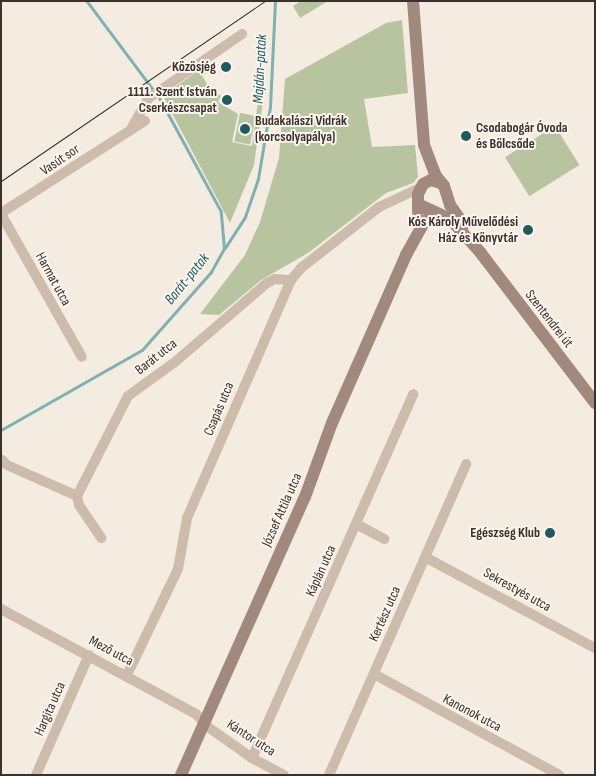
<!DOCTYPE html>
<meta charset="utf-8">
<style>
body{margin:0}
#map{position:relative;width:596px;height:776px;overflow:hidden;background:#f4ebe1;font-family:"Sofia Sans Condensed",sans-serif}
div>[style]{position:absolute}
.green>*{inset:0;background:#b8c4a0;transform-origin:0 0}
.stream>*{height:2.5px;margin:-1.25px;padding:0 1.25px;transform-origin:1.25px;border-radius:1.25px;background:#7fb0b2}
.street>*{height:10px;margin:-5px;padding:0 5px;transform-origin:5px;border-radius:5px;background:#cdbbac}
.secondary>*{height:12px;margin:-6px;padding:0 6px;transform-origin:6px;border-radius:6px;background:#a18a7d}
.tram>*{height:1px;margin:-0.5px;padding:0 0.5px;transform-origin:0.5px;border-radius:0.5px;background:#3b302b}
.dots>*{width:14px;height:14px;translate:-50% -50%;box-sizing:border-box;border:2px solid #fbf5ee;border-radius:50%}
span{translate:-50% -50%;white-space:nowrap;text-align:center;line-height:1.15;-webkit-text-stroke:4px #fbf5ee;paint-order:stroke}
.poi-label{font-size:14px;color:#3b302b;font-weight:700}
.right{translate:-100% -50%;text-align:right}
.left{translate:0 -50%;text-align:left}
.street-label{font-size:14px;color:#3b302b}
.water-label{font-size:15px;color:#1f5a5e;font-style:italic}
.frame{position:absolute;inset:0;border:2px solid #3b302b;pointer-events:none}
</style>
<div id="map">
<div class="green">
<div style="clip-path:polygon(301px 1px,328px 1px,300px 18px,293px 6px)"></div>
<div style="clip-path:polygon(402px 20px,408px 93px,364px 99px,372px 147px,415px 145px,418px 177px,413px 183px,386px 193px,308px 253px,261px 280px,219px 315px,200px 314px,245px 255px,260px 222px,279px 158px,285px 79px,386px 23px)"></div>
<div style="clip-path:polygon(210px 62px,214px 68px,202px 76px,209px 87px,221px 96px,218px 102px,238px 114px,232px 142px,252px 146px,259px 94px,264px 94px,254px 165px,230px 223px,163px 96px)"></div>
<div style="left:240px;top:113px;width:16px;height:29px;rotate:11deg"></div>
<div style="left:555px;top:126px;width:46px;height:59px;rotate:58deg"></div>
</div>
<div class="stream">
<div style="left:87px;top:1px;width:114px;rotate:53.2deg"></div>
<div style="left:225px;top:248px;width:37px;rotate:-57deg"></div>
<div style="left:245px;top:217px;width:40px;rotate:-71.1deg"></div>
<div style="left:258px;top:179px;width:73px;rotate:-80.5deg"></div>
<div style="left:270px;top:107px;width:106px;rotate:-87.3deg"></div>
<div style="left:1px;top:430px;width:162px;rotate:-29.6deg"></div>
<div style="left:142px;top:350px;width:104px;rotate:-48.5deg"></div>
<div style="left:211px;top:272px;width:26px;rotate:-61deg"></div>
<div style="left:224px;top:249px;width:37px;rotate:-95deg"></div>
<div style="left:221px;top:212px;width:132px;rotate:-118.5deg"></div>
</div>
<div class="street">
<div style="left:132px;top:127px;width:34px;rotate:-60deg"></div>
<div style="left:149px;top:98px;width:113px;rotate:-34.5deg"></div>
<div style="left:1px;top:213px;width:171px;rotate:-32.6deg"></div>
<div style="left:1px;top:214px;width:164px;rotate:60.5deg"></div>
<div style="left:2px;top:460px;width:7px;rotate:45deg"></div>
<div style="left:7px;top:465px;width:77px;rotate:23.9deg"></div>
<div style="left:77px;top:496px;width:112px;rotate:-63deg"></div>
<div style="left:128px;top:396px;width:58px;rotate:-35.9deg"></div>
<div style="left:175px;top:362px;width:121px;rotate:-40.7deg"></div>
<div style="left:267px;top:283px;width:9px;rotate:-27deg"></div>
<div style="left:275px;top:279px;width:16px;rotate:4deg"></div>
<div style="left:77px;top:496px;width:9px;rotate:77deg"></div>
<div style="left:79px;top:505px;width:40px;rotate:56deg"></div>
<div style="left:358px;top:525px;width:30px;rotate:28deg"></div>
<div style="left:425px;top:557px;width:193px;rotate:28.2deg"></div>
<div style="left:1px;top:609px;width:221px;rotate:28.3deg"></div>
<div style="left:196px;top:714px;width:18px;rotate:47deg"></div>
<div style="left:208px;top:727px;width:54px;rotate:35.2deg"></div>
<div style="left:252px;top:758px;width:36px;rotate:28deg"></div>
<div style="left:374px;top:674px;width:211px;rotate:28.6deg"></div>
<div style="left:127px;top:675px;width:118px;rotate:-64.3deg"></div>
<div style="left:178px;top:569px;width:52px;rotate:-80deg"></div>
<div style="left:187px;top:518px;width:260px;rotate:-66.4deg"></div>
<div style="left:291px;top:280px;width:16px;rotate:-50deg"></div>
<div style="left:301px;top:268px;width:99px;rotate:-38deg"></div>
<div style="left:379px;top:207px;width:45px;rotate:-24.9deg"></div>
<div style="left:252px;top:758px;width:398px;rotate:-66.1deg"></div>
<div style="left:36px;top:775px;width:131px;rotate:-66.2deg"></div>
<div style="left:329px;top:775px;width:340px;rotate:-66.2deg"></div>
</div>
<div class="secondary">
<div style="left:413px;top:1px;width:144px;rotate:85.6deg"></div>
<div style="left:424px;top:145px;width:33px;rotate:69deg"></div>
<div style="left:436px;top:176px;width:13px;rotate:51deg"></div>
<div style="left:444px;top:186px;width:20px;rotate:72deg"></div>
<div style="left:450px;top:205px;width:24px;rotate:55deg"></div>
<div style="left:420px;top:205px;width:33px;rotate:25deg"></div>
<div style="left:450px;top:219px;width:45px;rotate:47.7deg"></div>
<div style="left:480px;top:252px;width:190px;rotate:52.7deg"></div>
<div style="left:418px;top:212px;width:18px;rotate:-90deg"></div>
<div style="left:418px;top:194px;width:11px;rotate:-63deg"></div>
<div style="left:423px;top:184px;width:9px;rotate:-27deg"></div>
<div style="left:431px;top:180px;width:10px;rotate:17deg"></div>
<div style="left:181px;top:775px;width:304px;rotate:-66deg"></div>
<div style="left:305px;top:497px;width:79px;rotate:-70deg"></div>
<div style="left:332px;top:423px;width:184px;rotate:-66.2deg"></div>
<div style="left:406px;top:255px;width:37px;rotate:-61deg"></div>
<div style="left:424px;top:223px;width:15px;rotate:-48deg"></div>
</div>
<div class="tram">
<div style="left:1px;top:181px;width:320px;rotate:-34.3deg"></div>
</div>
<div class="dots">
<div style="left:226px;top:67px;background:#1f5a5e"></div>
<div style="left:227px;top:100px;background:#1f5a5e"></div>
<div style="left:245px;top:129px;background:#1f5a5e"></div>
<div style="left:466px;top:136px;background:#1f5a5e"></div>
<div style="left:528px;top:230px;background:#1f5a5e"></div>
<div style="left:550px;top:533px;background:#1f5a5e"></div>
</div>
<div class="poi-label">
<span class="right" style="left:216px;top:67px">Közösjég</span>
<span class="right" style="left:217px;top:100px">1111. Szent István<br>Cserkészcsapat</span>
<span class="left" style="left:255px;top:129px">Budakalászi Vidrák<br>(korcsolyapálya)</span>
<span class="left" style="left:476px;top:136px">Csodabogár Óvoda<br>és Bölcsőde</span>
<span class="right" style="left:518px;top:230px">Kós Károly Művelődési<br>Ház és Könyvtár</span>
<span class="right" style="left:540px;top:533px">Egészség Klub</span>
</div>
<div class="street-label">
<span style="left:60px;top:160px;rotate:-34deg">Vasút sor</span>
<span style="left:53px;top:279px;rotate:61deg">Harmat utca</span>
<span style="left:549px;top:319px;rotate:52deg">Szentendrei út</span>
<span style="left:156px;top:357px;rotate:-38deg">Barát utca</span>
<span style="left:219px;top:409px;rotate:-67deg">Csapás utca</span>
<span style="left:282px;top:510px;rotate:-66deg">József Attila utca</span>
<span style="left:321px;top:571px;rotate:-66deg">Káplán utca</span>
<span style="left:517px;top:590px;rotate:29deg">Sekrestyés utca</span>
<span style="left:385px;top:614px;rotate:-66deg">Kertész utca</span>
<span style="left:111px;top:651px;rotate:28deg">Mező utca</span>
<span style="left:50px;top:709px;rotate:-66deg">Hargita utca</span>
<span style="left:472px;top:713px;rotate:28deg">Kanonok utca</span>
<span style="left:251px;top:738px;rotate:33deg">Kántor utca</span>
</div>
<div class="water-label">
<span style="left:260px;top:69px;rotate:-87deg">Majdán-patak</span>
<span style="left:187px;top:279px;rotate:-51deg">Barát-patak</span>
</div>
<div class="frame"></div>
</div>
